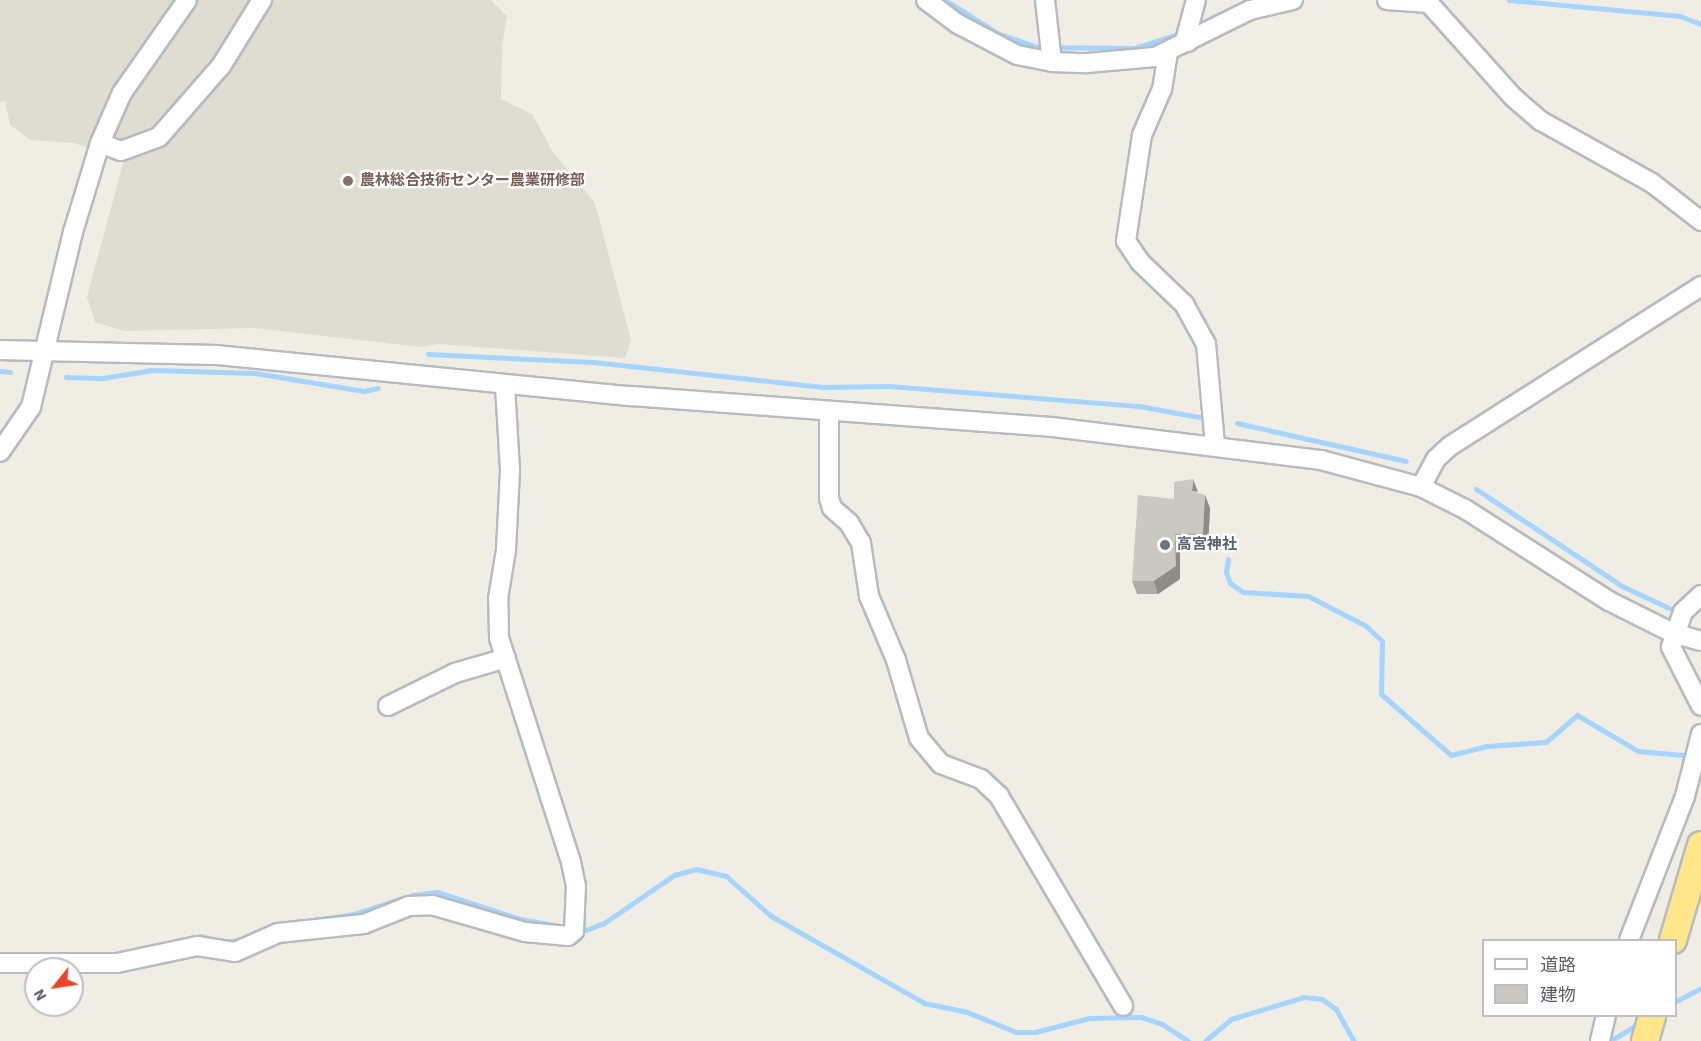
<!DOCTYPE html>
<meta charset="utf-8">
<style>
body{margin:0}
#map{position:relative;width:1701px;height:1041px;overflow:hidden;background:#efede4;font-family:"Source Sans 3","Noto Sans JP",sans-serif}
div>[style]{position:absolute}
.education>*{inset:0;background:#dfdcd2}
.stream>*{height:5px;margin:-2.5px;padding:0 2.5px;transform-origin:2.5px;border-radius:2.5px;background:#a4d4ff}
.roads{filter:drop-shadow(2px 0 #b7babe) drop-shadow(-2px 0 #b7babe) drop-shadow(0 2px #b7babe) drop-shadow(0 -2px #b7babe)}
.minor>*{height:18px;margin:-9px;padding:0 9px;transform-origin:9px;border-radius:9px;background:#fff}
.highway>*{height:26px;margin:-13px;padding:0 13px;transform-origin:13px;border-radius:13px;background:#ffe68b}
.wall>*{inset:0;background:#aeaca6}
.shaded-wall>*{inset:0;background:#8d8c87}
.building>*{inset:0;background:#cac8c1}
.dots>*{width:16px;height:16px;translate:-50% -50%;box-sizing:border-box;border:3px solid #fff;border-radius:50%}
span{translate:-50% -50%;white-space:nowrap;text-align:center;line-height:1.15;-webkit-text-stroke:4.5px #fff;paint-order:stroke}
.education-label{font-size:15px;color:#785e54;font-weight:700}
.left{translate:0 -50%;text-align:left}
.worship-label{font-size:15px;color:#5b616d;font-weight:700}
.legend{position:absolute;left:1482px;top:939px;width:195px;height:78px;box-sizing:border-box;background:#fff;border:2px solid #bebfc1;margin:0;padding:8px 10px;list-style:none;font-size:18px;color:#5c6065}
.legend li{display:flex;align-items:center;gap:12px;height:30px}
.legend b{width:30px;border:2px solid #bebfc1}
.north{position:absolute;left:24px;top:957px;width:60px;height:60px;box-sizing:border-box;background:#fff;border:2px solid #bebfc1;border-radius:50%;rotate:240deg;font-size:16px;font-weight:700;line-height:24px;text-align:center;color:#5c6065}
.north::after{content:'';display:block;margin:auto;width:21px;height:27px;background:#ed422c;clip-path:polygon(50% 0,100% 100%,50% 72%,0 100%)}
</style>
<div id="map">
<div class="education">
<div style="clip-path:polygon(0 0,491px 0,507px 16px,502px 46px,501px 99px,532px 114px,553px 152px,595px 203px,631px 340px,625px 358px,438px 344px,421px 347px,254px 328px,124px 331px,95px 322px,87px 297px,124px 160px,74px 143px,30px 140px,10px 125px,5px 101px,0 102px)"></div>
</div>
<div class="stream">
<div style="left:945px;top:0;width:62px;rotate:32.4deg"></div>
<div style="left:997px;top:33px;width:42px;rotate:19.3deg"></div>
<div style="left:1037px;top:47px;width:98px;rotate:0.6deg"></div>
<div style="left:1135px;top:48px;width:52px;rotate:-18.1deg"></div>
<div style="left:1509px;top:0;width:172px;rotate:5.3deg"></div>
<div style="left:1680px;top:16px;width:22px;rotate:21deg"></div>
<div style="left:1195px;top:26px;width:44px;rotate:-25.4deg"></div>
<div style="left:428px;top:354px;width:165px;rotate:2.8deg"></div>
<div style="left:593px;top:362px;width:231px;rotate:6.2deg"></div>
<div style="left:823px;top:387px;width:66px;rotate:-0.9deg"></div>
<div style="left:889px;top:386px;width:251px;rotate:4.6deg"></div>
<div style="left:1139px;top:406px;width:61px;rotate:10.4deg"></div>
<div style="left:0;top:371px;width:10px;rotate:6deg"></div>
<div style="left:66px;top:377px;width:37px;rotate:2deg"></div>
<div style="left:103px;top:378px;width:50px;rotate:-9.3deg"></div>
<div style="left:152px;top:370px;width:103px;rotate:1.7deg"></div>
<div style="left:255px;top:373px;width:110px;rotate:9.4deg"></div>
<div style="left:364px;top:391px;width:14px;rotate:-12deg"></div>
<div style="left:1237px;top:423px;width:173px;rotate:12.7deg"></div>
<div style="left:1476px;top:489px;width:175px;rotate:33.6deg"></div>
<div style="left:1622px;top:586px;width:52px;rotate:25.1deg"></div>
<div style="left:1228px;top:559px;width:13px;rotate:99deg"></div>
<div style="left:1226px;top:572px;width:12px;rotate:70deg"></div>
<div style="left:1230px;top:583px;width:16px;rotate:35deg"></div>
<div style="left:1243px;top:592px;width:65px;rotate:3.5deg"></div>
<div style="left:1308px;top:596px;width:65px;rotate:27.3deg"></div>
<div style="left:1366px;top:626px;width:22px;rotate:43deg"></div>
<div style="left:1382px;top:641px;width:53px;rotate:91.1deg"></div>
<div style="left:1381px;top:694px;width:93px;rotate:41.1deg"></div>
<div style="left:1451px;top:755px;width:37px;rotate:-14deg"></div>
<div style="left:1487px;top:746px;width:59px;rotate:-3.9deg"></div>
<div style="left:1546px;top:742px;width:41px;rotate:-41.1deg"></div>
<div style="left:1577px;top:715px;width:71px;rotate:30.5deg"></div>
<div style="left:1638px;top:751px;width:45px;rotate:5.1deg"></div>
<div style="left:280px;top:925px;width:75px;rotate:-8.5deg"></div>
<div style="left:354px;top:914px;width:62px;rotate:-17.9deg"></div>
<div style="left:413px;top:895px;width:24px;rotate:-7deg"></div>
<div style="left:437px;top:892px;width:87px;rotate:18deg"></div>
<div style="left:520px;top:919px;width:45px;rotate:10.3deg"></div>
<div style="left:586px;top:930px;width:19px;rotate:-21deg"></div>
<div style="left:604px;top:923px;width:85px;rotate:-34.4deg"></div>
<div style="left:674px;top:875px;width:23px;rotate:-15deg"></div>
<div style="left:696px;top:869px;width:31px;rotate:13deg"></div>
<div style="left:726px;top:876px;width:60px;rotate:41.6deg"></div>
<div style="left:771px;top:916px;width:176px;rotate:29.6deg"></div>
<div style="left:924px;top:1003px;width:44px;rotate:11.8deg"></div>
<div style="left:967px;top:1012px;width:53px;rotate:22.2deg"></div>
<div style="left:1016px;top:1032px;width:19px"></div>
<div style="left:1035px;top:1032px;width:56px;rotate:-14.5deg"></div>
<div style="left:1089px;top:1018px;width:52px;rotate:-1.1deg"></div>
<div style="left:1141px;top:1017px;width:22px;rotate:18deg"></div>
<div style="left:1162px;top:1024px;width:31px;rotate:33deg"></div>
<div style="left:162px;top:945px;width:39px;rotate:-13deg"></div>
<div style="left:200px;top:936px;width:27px;rotate:13deg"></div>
<div style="left:226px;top:942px;width:17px;rotate:-10deg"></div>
<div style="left:1676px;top:1001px;width:28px;rotate:-27deg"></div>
<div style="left:1205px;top:1041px;width:34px;rotate:-40deg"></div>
<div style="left:1231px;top:1019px;width:76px;rotate:-16.8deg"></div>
<div style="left:1304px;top:997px;width:18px;rotate:6deg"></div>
<div style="left:1322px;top:999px;width:17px;rotate:36deg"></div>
<div style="left:1336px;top:1009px;width:37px;rotate:61deg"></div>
<div style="left:1610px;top:1041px;width:37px;rotate:-31deg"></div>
</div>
<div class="roads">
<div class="minor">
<div style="left:926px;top:0;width:40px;rotate:37deg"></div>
<div style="left:958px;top:24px;width:67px;rotate:27.7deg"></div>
<div style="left:1017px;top:55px;width:36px;rotate:11deg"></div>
<div style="left:1052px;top:62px;width:35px;rotate:2deg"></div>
<div style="left:1087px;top:63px;width:68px;rotate:-5deg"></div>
<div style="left:1155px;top:57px;width:106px;rotate:-26.3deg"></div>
<div style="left:1250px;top:10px;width:44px;rotate:-13.1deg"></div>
<div style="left:1045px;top:0;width:62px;rotate:83.6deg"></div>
<div style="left:1387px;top:0;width:42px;rotate:4.1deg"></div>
<div style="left:1426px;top:0;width:130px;rotate:48.1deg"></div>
<div style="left:1513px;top:97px;width:37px;rotate:41deg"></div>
<div style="left:1541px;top:121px;width:127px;rotate:29.2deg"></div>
<div style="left:1652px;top:183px;width:62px;rotate:37.8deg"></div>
<div style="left:1188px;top:42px;width:5px;rotate:-112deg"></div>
<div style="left:1186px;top:37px;width:38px;rotate:-75deg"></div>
<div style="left:1168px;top:52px;width:37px;rotate:99deg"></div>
<div style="left:1162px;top:89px;width:50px;rotate:113.5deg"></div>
<div style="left:1142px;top:135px;width:107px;rotate:98.6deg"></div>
<div style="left:1126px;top:241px;width:25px;rotate:56deg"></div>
<div style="left:1140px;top:262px;width:61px;rotate:43.7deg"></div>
<div style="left:1184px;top:304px;width:46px;rotate:61.2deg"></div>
<div style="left:1206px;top:344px;width:101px;rotate:84.9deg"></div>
<div style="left:100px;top:143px;width:22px;rotate:21deg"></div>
<div style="left:121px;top:151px;width:40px;rotate:-20.2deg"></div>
<div style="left:159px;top:137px;width:94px;rotate:-48.9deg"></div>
<div style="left:221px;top:66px;width:78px;rotate:-58.2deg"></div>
<div style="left:0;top:350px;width:217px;rotate:1.3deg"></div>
<div style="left:217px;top:355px;width:415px;rotate:5.7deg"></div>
<div style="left:630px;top:396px;width:423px;rotate:4.2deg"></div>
<div style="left:1052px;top:427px;width:271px;rotate:7deg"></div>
<div style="left:1321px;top:460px;width:104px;rotate:15.1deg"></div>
<div style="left:1421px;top:487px;width:49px;rotate:26.6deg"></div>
<div style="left:1465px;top:509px;width:171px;rotate:32.6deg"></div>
<div style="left:1609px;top:601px;width:72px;rotate:26.6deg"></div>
<div style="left:1673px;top:633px;width:29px;rotate:16deg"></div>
<div style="left:829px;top:413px;width:85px;rotate:90deg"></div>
<div style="left:829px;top:498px;width:10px;rotate:73deg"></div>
<div style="left:832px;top:508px;width:23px;rotate:41deg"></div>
<div style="left:849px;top:523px;width:23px;rotate:59deg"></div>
<div style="left:861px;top:543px;width:54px;rotate:81.4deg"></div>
<div style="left:869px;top:596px;width:69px;rotate:67.1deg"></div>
<div style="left:896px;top:660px;width:81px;rotate:73.6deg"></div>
<div style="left:919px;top:738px;width:34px;rotate:50deg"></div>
<div style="left:941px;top:764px;width:43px;rotate:20.6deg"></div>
<div style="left:981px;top:779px;width:25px;rotate:43deg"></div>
<div style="left:999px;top:796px;width:244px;rotate:59.4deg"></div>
<div style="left:0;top:452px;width:55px;rotate:-55.4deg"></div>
<div style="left:31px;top:407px;width:180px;rotate:-76.5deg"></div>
<div style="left:73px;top:232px;width:93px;rotate:-73.1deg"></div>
<div style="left:100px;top:143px;width:55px;rotate:-66.3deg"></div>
<div style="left:122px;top:93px;width:113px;rotate:-55deg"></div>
<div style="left:1421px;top:487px;width:32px;rotate:-62deg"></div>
<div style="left:1436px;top:459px;width:19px;rotate:-43deg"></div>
<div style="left:1450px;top:446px;width:298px;rotate:-32.5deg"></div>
<div style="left:1701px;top:595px;width:25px;rotate:137deg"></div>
<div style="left:1683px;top:612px;width:37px;rotate:109deg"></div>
<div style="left:1671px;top:647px;width:66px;rotate:63deg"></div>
<div style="left:388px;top:706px;width:75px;rotate:-26.2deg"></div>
<div style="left:455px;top:673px;width:53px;rotate:-16.4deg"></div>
<div style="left:1629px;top:940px;width:155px;rotate:-68.7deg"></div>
<div style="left:1685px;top:796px;width:64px;rotate:-75.5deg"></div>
<div style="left:0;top:963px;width:117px"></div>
<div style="left:117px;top:963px;width:82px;rotate:-12deg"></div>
<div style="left:197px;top:946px;width:38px;rotate:9deg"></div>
<div style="left:235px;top:952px;width:47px;rotate:-23.8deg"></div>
<div style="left:278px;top:933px;width:86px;rotate:-6deg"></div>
<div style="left:364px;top:924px;width:48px;rotate:-21.8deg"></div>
<div style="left:409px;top:906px;width:23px;rotate:-2deg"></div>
<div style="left:432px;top:905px;width:97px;rotate:16.2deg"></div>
<div style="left:525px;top:932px;width:43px;rotate:5.3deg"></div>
<div style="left:568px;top:936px;width:8px;rotate:-40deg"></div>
<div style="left:574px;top:931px;width:45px;rotate:-87.5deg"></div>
<div style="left:576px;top:886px;width:25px;rotate:-102deg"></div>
<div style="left:571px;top:862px;width:235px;rotate:-107.8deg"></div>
<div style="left:499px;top:638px;width:39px;rotate:-91deg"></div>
<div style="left:498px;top:599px;width:50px;rotate:-80.7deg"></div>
<div style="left:506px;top:550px;width:80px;rotate:-87.1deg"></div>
<div style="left:510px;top:470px;width:85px;rotate:-93.4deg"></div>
<div style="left:1600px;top:1041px;width:26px;rotate:-77deg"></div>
</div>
<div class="highway">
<div style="left:1673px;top:940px;width:99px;rotate:-73.6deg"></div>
<div style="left:1645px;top:1041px;width:26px;rotate:-74deg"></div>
</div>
</div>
<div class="wall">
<div style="clip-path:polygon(1198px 493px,1210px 508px,1208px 546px,1180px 547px,1180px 579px,1158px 594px,1137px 594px,1132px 581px,1174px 499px)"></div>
</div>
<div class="shaded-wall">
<div style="clip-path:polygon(1193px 479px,1198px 492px,1192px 491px)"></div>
<div style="clip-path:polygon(1205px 495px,1210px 508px,1208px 546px,1203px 533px)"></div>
<div style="clip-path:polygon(1175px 534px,1180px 547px,1180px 579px,1158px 594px,1154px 581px)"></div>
</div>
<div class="building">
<div style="clip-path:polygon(1193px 479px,1192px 491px,1205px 495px,1203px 533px,1175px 534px,1176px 566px,1154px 581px,1132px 581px,1138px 495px,1174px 499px,1174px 482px)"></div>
</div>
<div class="dots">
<div style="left:348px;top:181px;background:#8d6e63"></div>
<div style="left:1165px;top:545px;background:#6b7280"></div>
</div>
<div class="education-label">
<span class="left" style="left:360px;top:181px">農林総合技術センター農業研修部</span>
</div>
<div class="worship-label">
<span class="left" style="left:1177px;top:545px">高宮神社</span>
</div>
<ul class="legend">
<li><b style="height:8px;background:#fff"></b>道路</li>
<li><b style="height:16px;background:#cac8c1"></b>建物</li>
</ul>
<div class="north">N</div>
</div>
